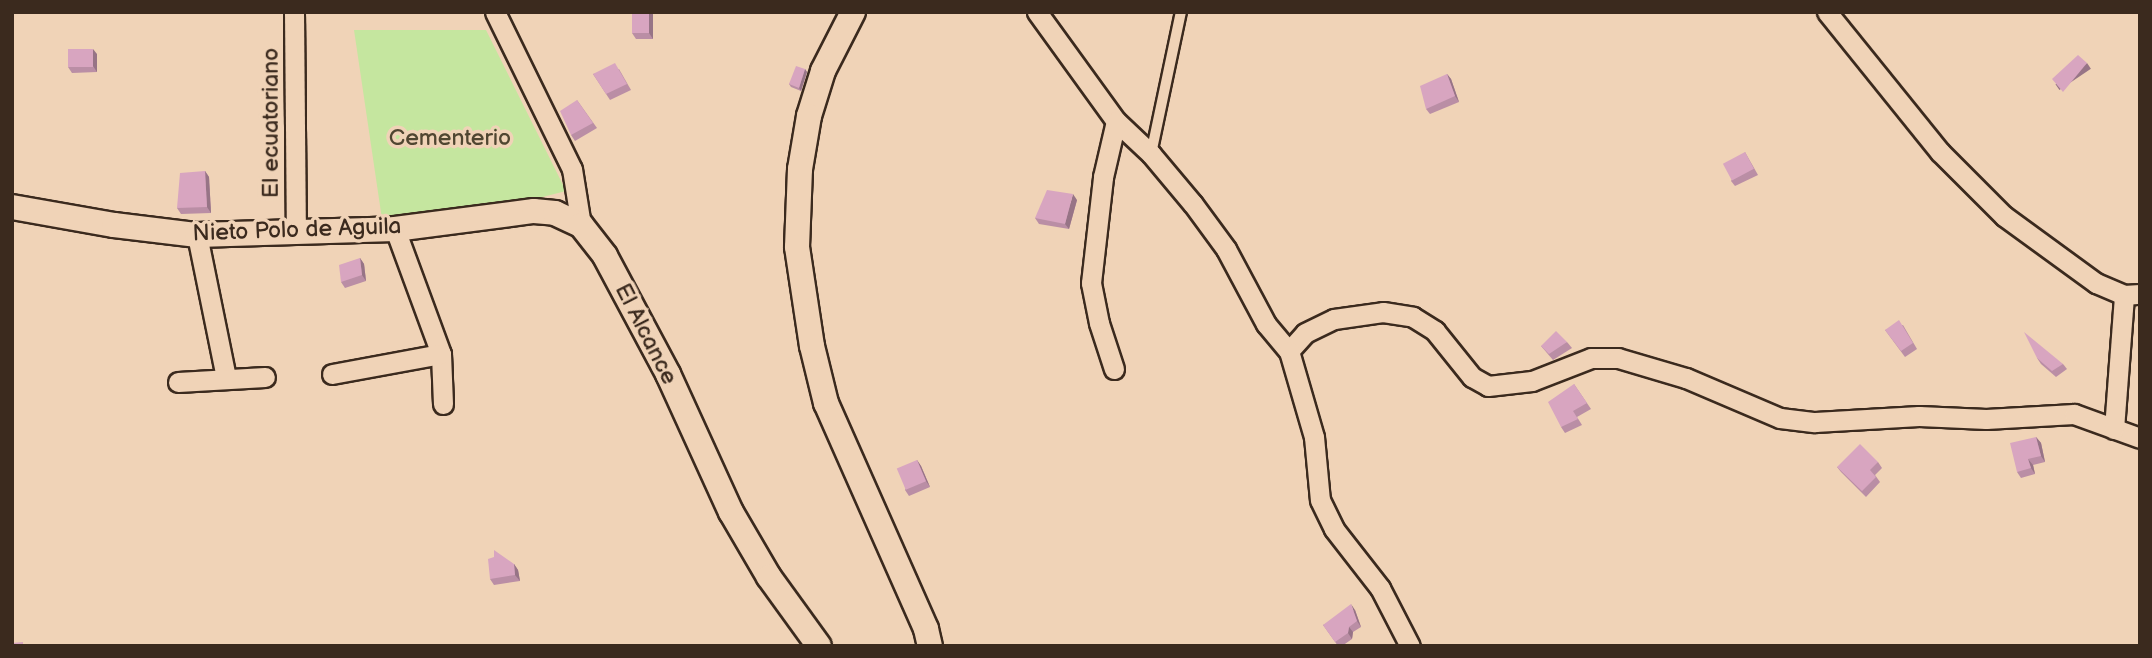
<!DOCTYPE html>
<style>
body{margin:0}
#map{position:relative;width:2152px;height:658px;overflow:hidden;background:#f0d3b7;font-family:"Balsamiq Sans",sans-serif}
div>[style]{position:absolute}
.green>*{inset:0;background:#c5e69f}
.roads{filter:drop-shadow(2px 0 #3b2a1e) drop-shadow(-2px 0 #3b2a1e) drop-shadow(0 2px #3b2a1e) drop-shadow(0 -2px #3b2a1e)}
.service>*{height:10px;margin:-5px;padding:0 5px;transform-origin:5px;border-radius:5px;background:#f0d3b7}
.minor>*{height:19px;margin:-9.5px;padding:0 9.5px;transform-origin:9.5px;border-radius:9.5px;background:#f0d3b7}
.tertiary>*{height:24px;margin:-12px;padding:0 12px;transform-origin:12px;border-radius:12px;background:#f0d3b7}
.wall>*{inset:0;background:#ba8ea5}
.shaded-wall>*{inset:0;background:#977486;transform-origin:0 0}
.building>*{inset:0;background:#d8a5c0;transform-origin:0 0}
span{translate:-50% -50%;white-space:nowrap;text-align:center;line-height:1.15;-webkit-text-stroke:7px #f0d3b7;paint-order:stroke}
.street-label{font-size:23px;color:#3b2a1e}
.park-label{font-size:23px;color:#504631}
.frame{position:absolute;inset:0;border:14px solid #3b2a1e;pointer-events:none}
</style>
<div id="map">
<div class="green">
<div style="clip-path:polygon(354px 30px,486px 30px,566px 191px,471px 215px,383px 226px)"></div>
</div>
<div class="roads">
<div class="service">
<div style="left:1151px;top:154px;width:145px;rotate:-78.1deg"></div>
</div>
<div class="minor">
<div style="left:294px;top:12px;width:221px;rotate:89.5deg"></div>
<div style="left:495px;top:12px;width:175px;rotate:63.9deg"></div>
<div style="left:572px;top:169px;width:57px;rotate:80.9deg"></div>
<div style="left:1037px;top:12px;width:135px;rotate:54.1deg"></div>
<div style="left:1116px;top:121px;width:48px;rotate:43.3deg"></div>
<div style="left:1151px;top:154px;width:65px;rotate:50deg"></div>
<div style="left:1193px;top:204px;width:56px;rotate:53.7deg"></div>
<div style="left:1226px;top:249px;width:85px;rotate:61.9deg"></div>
<div style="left:1266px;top:324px;width:35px;rotate:50deg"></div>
<div style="left:1289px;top:351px;width:24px;rotate:-48deg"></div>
<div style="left:1305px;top:333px;width:32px;rotate:-26deg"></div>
<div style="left:1334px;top:319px;width:49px;rotate:-8.1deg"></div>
<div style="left:1383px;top:312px;width:30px;rotate:9deg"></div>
<div style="left:1413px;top:317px;width:26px;rotate:32deg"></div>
<div style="left:1435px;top:331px;width:59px;rotate:51.2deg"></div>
<div style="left:1472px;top:377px;width:18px;rotate:29deg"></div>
<div style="left:1488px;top:386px;width:44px;rotate:-6.5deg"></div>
<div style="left:1532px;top:381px;width:63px;rotate:-21.3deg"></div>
<div style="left:1591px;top:358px;width:27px"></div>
<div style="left:1618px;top:358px;width:71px;rotate:16.4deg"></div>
<div style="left:1686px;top:378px;width:102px;rotate:23.1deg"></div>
<div style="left:1780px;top:418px;width:35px;rotate:7deg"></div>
<div style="left:1815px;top:422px;width:104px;rotate:-3.3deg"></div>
<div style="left:1919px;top:416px;width:67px;rotate:2.6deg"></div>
<div style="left:1986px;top:419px;width:88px;rotate:-3.3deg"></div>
<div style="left:2074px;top:414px;width:70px;rotate:20deg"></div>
<div style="left:1827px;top:12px;width:180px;rotate:51.1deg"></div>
<div style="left:1940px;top:152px;width:91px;rotate:45deg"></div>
<div style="left:2004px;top:216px;width:114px;rotate:36.1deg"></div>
<div style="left:2096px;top:283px;width:30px;rotate:23deg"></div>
<div style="left:2124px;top:295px;width:16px;rotate:-4deg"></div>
<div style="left:395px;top:229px;width:133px;rotate:69.8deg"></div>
<div style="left:441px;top:354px;width:50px;rotate:87.7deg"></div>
<div style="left:197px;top:235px;width:146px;rotate:78.5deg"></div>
<div style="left:1289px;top:351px;width:90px;rotate:73.8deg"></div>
<div style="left:1314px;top:437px;width:63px;rotate:84.6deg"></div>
<div style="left:1320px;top:500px;width:32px;rotate:64deg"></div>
<div style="left:1334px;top:529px;width:75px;rotate:52.1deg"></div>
<div style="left:1380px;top:588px;width:65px;rotate:62.7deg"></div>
<div style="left:1114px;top:369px;width:48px;rotate:-108.1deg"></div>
<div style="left:1099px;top:323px;width:41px;rotate:-101.3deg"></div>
<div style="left:1091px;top:283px;width:107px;rotate:-83.5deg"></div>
<div style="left:1103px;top:177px;width:57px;rotate:-76.9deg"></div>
<div style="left:332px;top:374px;width:111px;rotate:-10.4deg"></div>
<div style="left:178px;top:382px;width:87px;rotate:-3.3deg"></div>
<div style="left:2114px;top:429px;width:134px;rotate:-85.7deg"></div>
</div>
<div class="tertiary">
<div style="left:853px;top:12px;width:66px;rotate:117deg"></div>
<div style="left:823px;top:71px;width:47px;rotate:107.3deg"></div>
<div style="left:809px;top:116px;width:54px;rotate:99.6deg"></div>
<div style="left:800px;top:169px;width:78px;rotate:92.2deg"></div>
<div style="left:797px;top:247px;width:100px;rotate:81.4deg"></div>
<div style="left:812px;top:346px;width:59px;rotate:76.2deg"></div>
<div style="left:826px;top:403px;width:247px;rotate:66.1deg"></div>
<div style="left:926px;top:629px;width:17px;rotate:77deg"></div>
<div style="left:12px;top:207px;width:104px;rotate:10deg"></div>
<div style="left:114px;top:225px;width:84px;rotate:6.9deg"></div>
<div style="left:197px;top:235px;width:198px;rotate:-1.7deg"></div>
<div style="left:395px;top:229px;width:140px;rotate:-7.4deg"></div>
<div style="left:534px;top:211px;width:21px;rotate:5deg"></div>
<div style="left:555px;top:213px;width:29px;rotate:25deg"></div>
<div style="left:581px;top:225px;width:39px;rotate:52deg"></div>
<div style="left:605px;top:256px;width:134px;rotate:61.9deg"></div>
<div style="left:668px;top:374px;width:152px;rotate:65.5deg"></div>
<div style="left:731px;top:512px;width:75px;rotate:59.7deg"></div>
<div style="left:769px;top:577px;width:85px;rotate:54.1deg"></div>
</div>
</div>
<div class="wall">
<div style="clip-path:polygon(653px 13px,653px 39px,636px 39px,632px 33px)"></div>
<div style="clip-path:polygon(97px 54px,97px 72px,72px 73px,68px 67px)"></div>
<div style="clip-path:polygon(619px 69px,631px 90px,610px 100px,593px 74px)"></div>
<div style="clip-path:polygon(805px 69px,807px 72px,801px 91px,791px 87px,789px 84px)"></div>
<div style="clip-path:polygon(1447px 74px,1451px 79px,1459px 102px,1430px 114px,1426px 109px)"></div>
<div style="clip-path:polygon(577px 100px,597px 128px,575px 141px,571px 135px)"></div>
<div style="clip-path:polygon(1745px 152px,1758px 175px,1735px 186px,1731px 181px)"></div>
<div style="clip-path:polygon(205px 171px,209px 177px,211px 213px,181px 214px,177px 208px)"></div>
<div style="clip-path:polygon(1077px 200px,1069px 229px,1039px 224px,1035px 218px)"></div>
<div style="clip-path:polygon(360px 258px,364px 264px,366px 281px,345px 288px,341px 282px)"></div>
<div style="clip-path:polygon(1903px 325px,1917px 349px,1905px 357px,1885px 330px)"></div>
<div style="clip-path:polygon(1567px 342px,1572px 348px,1553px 360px,1541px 346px)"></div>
<div style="clip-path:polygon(2037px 358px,2063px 364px,2067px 369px,2056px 377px,2041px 364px)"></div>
<div style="clip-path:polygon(1574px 384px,1591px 409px,1577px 417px,1582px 425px,1565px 433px,1561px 427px)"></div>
<div style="clip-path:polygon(2036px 437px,2041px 443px,2045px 462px,2033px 465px,2035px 474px,2021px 478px,2017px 472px)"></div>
<div style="clip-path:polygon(917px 460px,921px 466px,930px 487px,909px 496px,905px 490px)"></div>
<div style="clip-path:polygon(1878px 462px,1882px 468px,1875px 475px,1880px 482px,1866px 497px,1841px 472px,1837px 467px)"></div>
<div style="clip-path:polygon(514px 564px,518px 570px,520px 581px,494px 585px,490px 579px)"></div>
<div style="clip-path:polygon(1355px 610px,1361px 627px,1353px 632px,1352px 639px,1342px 646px,1338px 646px,1323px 625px)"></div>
</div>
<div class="shaded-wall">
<div style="clip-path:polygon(649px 12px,653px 13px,653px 39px,649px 33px)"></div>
<div style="clip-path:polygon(93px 49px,97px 54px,97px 72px,93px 66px)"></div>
<div style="left:2087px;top:63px;width:7px;height:38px;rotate:56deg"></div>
<div style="clip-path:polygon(805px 69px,807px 72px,801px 91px,799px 88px)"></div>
<div style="clip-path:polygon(1447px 74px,1451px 79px,1459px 102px,1455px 96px)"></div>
<div style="clip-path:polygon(205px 171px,209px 177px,211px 213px,207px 207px)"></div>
<div style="clip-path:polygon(1073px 194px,1077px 200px,1069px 229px,1065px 224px)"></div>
<div style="clip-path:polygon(360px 258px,364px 264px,366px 281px,362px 275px)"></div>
<div style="clip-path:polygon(2036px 437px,2041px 443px,2045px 462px,2041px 456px)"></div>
<div style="clip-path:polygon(2028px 459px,2033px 465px,2035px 474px,2031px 468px)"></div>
<div style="clip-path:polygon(917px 460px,921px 466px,930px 487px,926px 481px)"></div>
<div style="clip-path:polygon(514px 564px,518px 570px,520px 581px,515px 575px)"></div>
<div style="clip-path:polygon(1351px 604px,1355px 610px,1361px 627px,1357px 621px)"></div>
<div style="clip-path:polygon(1349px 627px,1353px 632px,1352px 639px,1348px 633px)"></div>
</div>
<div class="building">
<div style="left:632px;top:12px;width:17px;height:21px"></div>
<div style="left:68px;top:49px;width:25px;height:18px"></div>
<div style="clip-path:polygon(2078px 55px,2087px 63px,2063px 92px,2052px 79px)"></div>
<div style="clip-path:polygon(615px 63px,627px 84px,606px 94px,593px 74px)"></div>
<div style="clip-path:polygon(796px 66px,805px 69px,799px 88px,789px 84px)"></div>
<div style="clip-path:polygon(1447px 74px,1455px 96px,1426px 109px,1420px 86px)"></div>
<div style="clip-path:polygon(577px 100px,593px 123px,571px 135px,560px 111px)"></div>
<div style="left:1745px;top:152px;width:19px;height:25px;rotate:62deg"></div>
<div style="clip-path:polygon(205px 171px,207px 207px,177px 208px,180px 173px)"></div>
<div style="clip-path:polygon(1047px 190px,1073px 194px,1065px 224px,1035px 218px)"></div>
<div style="clip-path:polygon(360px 258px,362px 275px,341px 282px,339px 265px)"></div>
<div style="clip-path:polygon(1899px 320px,1913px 343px,1901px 351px,1885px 330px)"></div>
<div style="clip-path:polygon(1556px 331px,1567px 342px,1549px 354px,1541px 346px)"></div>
<div style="clip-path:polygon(2024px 332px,2063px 364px,2052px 371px,2037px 358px)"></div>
<div style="clip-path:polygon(1574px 384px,1587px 403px,1573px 411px,1578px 419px,1561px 427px,1548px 402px)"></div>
<div style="clip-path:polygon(2036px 437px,2041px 456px,2028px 459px,2031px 468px,2017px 472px,2010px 443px)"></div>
<div style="clip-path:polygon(1860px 444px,1878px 462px,1870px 470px,1876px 477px,1862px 491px,1837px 467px)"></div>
<div style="left:917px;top:460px;width:23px;height:22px;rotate:67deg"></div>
<div style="clip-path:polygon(494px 550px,514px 564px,515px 575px,490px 579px,488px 559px,494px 557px)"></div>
<div style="clip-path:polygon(1351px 604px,1357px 621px,1349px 627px,1348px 633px,1335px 642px,1323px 625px)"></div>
<div style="clip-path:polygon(23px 642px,23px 646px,12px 646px,12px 643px)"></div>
</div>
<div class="street-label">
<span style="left:271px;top:123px;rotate:-90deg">El ecuatoriano</span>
<span style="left:297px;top:230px;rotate:-2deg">Nieto Polo de Aguila</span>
<span style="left:646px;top:334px;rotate:63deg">El Alcance</span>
</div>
<div class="park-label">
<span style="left:450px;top:138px">Cementerio</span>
</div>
<div class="frame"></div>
</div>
